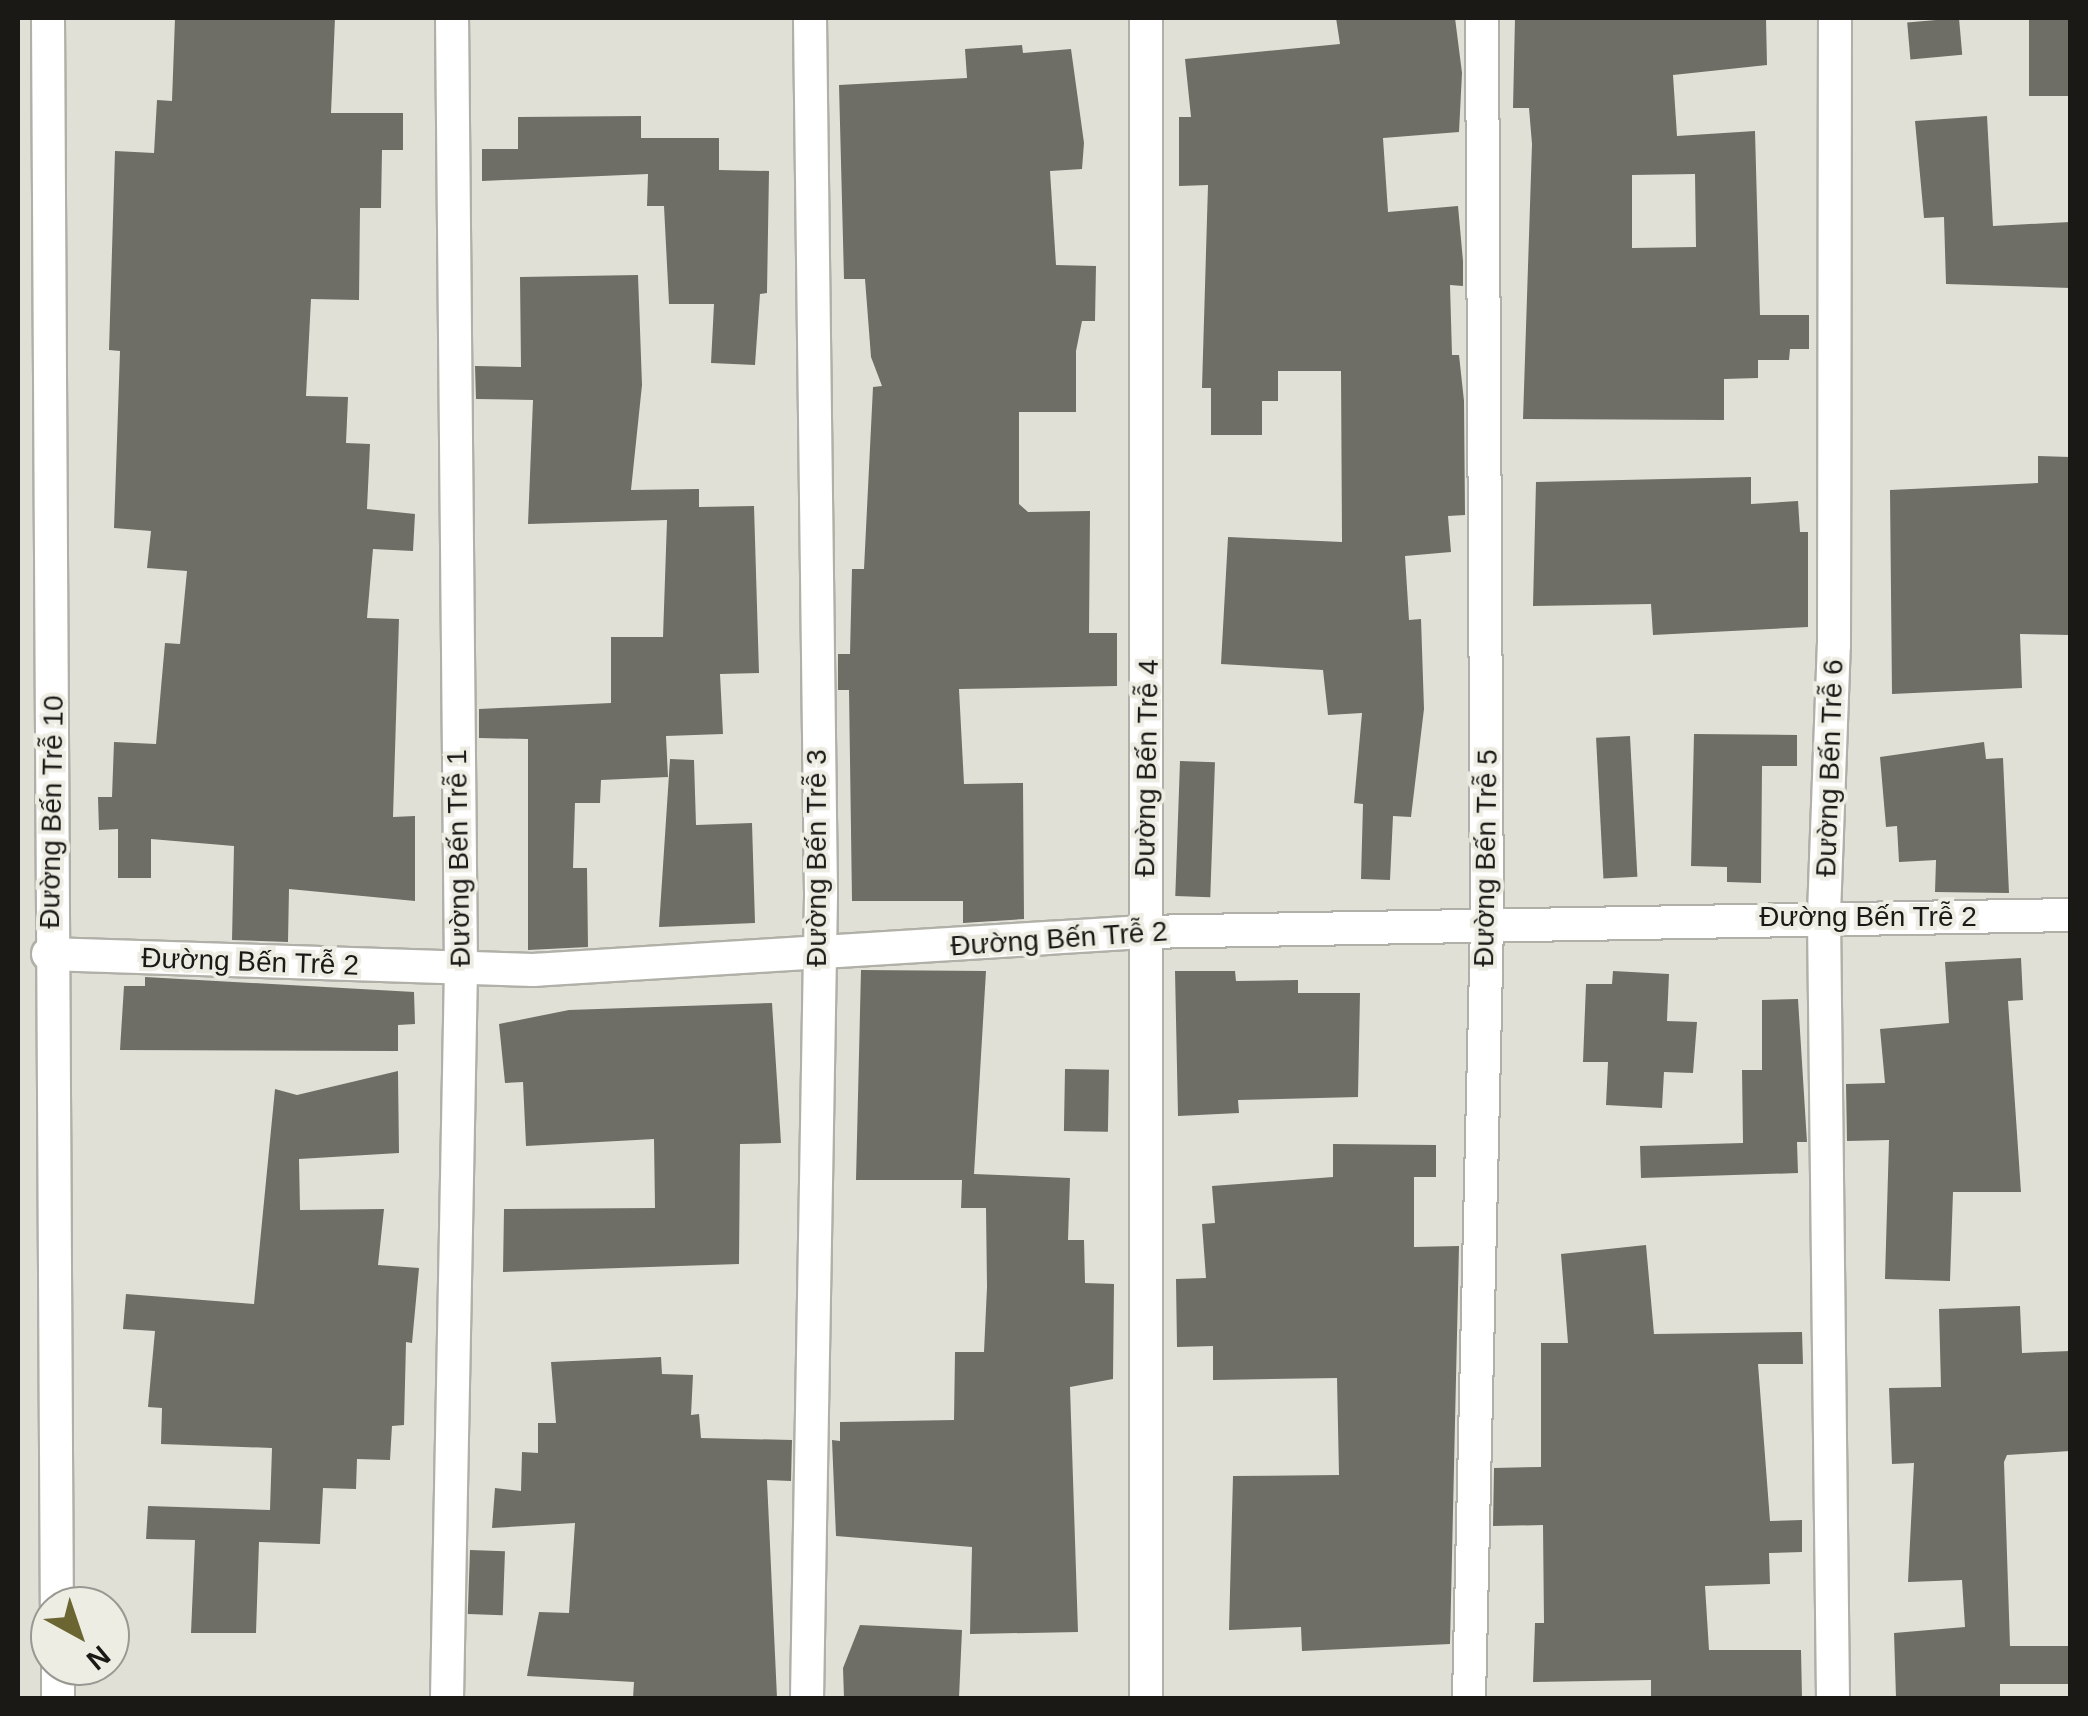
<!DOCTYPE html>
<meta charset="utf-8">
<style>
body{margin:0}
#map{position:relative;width:2088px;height:1716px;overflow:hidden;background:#e1e0d7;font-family:Helvetica,sans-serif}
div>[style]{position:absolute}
.building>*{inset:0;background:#6e6e66;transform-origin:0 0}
.roads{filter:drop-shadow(2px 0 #b1b0a8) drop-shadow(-2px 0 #b1b0a8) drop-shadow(0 2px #b1b0a8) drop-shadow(0 -2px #b1b0a8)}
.street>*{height:32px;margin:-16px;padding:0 16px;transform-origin:16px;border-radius:16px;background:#fff}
span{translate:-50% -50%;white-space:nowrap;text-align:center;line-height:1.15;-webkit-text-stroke:8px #eeede4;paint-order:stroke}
.street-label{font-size:28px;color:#1a1916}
.frame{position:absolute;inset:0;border:20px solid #1a1916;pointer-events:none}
.north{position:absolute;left:30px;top:1586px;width:100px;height:100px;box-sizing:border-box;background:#eeede4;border:2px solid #999892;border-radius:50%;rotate:140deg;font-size:28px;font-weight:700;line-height:40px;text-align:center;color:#1a1916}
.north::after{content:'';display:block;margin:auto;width:35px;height:45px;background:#6b6532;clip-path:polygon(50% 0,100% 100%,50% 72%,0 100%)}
</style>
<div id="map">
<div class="building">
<div style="clip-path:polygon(175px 18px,335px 18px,331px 113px,403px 113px,403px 150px,382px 150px,381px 208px,360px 208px,359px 300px,311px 299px,306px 396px,348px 397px,346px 443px,370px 444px,367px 509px,415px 514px,413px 551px,373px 549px,367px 618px,399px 619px,393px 817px,415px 816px,415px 901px,289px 889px,288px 942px,232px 940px,234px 846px,151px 839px,151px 878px,118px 878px,118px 829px,99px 830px,98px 797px,112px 797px,114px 742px,156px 744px,165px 643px,180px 644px,187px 571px,147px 568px,151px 531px,114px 528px,120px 351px,109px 350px,115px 151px,154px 153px,157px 100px,172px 101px)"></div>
<div style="clip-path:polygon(1336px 18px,1455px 18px,1462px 73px,1459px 132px,1383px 138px,1388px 212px,1458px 206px,1463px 261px,1463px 286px,1450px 285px,1452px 355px,1459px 355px,1464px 401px,1465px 515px,1448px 516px,1451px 552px,1405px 556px,1409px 620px,1421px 619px,1424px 709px,1411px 817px,1393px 816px,1390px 880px,1361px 879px,1363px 804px,1354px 803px,1362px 713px,1328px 715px,1323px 670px,1221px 664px,1228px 537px,1342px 542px,1341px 371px,1278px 371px,1278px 401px,1262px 401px,1262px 435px,1211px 435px,1211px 388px,1202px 388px,1208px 185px,1179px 186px,1179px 117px,1191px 117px,1185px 59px,1340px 44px)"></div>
<div style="clip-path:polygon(evenodd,1515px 18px,1766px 18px,1767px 65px,1673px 75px,1677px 136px,1755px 131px,1760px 315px,1809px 315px,1809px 349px,1790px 349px,1789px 360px,1758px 360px,1758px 378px,1724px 379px,1724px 420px,1523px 419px,1532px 144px,1529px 108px,1513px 108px,1515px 18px,1695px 174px,1696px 247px,1632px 248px,1632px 175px,1695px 174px)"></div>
<div style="left:1959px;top:18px;width:37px;height:52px;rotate:85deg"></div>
<div style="left:2029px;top:18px;width:41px;height:78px"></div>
<div style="clip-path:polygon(1022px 45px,1023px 53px,1071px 49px,1084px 143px,1082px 169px,1050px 171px,1056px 265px,1096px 266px,1095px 321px,1082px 321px,1076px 351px,1076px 412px,1019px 412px,1019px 504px,1028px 512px,1090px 511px,1089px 633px,1117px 633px,1117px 686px,959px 689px,964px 784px,1023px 783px,1024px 919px,963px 923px,963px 901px,852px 901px,849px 690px,838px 690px,838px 654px,850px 654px,852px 569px,864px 569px,873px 387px,882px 386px,871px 357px,865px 279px,844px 279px,839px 85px,967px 78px,965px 49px)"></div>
<div style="clip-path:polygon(641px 116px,641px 138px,719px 138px,719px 170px,769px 171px,767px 293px,760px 294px,755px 365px,711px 363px,714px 304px,669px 304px,664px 206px,647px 206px,648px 174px,482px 181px,482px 149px,518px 149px,518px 117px)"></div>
<div style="clip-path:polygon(1987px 116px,1993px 226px,2070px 222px,2070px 288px,1946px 284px,1944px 217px,1924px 218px,1915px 121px)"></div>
<div style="clip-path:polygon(638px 275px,642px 385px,631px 490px,699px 489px,699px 507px,754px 506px,759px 673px,720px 674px,723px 734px,666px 736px,668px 777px,601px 780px,600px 803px,575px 803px,573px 868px,587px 868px,588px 947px,528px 950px,528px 739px,479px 738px,479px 709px,611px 703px,611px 637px,663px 637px,667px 520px,528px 524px,533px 400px,476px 399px,475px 366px,521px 367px,520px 277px)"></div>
<div style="clip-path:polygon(2038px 456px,2070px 457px,2070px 635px,2020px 634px,2022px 688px,1892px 694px,1890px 490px,2038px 483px)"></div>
<div style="clip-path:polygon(1751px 477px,1751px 504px,1798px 501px,1800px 532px,1808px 532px,1808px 627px,1653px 635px,1651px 604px,1533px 606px,1536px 482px)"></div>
<div style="clip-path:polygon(1694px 734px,1797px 735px,1797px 766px,1762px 766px,1761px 883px,1727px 882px,1727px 867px,1691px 866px)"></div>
<div style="left:1630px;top:736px;width:141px;height:34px;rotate:87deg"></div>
<div style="clip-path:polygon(1984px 742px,1986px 759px,2003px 758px,2009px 893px,1935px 892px,1936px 860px,1899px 862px,1897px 826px,1886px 827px,1880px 757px)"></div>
<div style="clip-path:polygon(670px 759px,694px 760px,696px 825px,752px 823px,755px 923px,659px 927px)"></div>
<div style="left:1180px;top:761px;width:35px;height:135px;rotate:2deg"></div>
<div style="clip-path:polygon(2021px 958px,2023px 1000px,2008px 1001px,2021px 1192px,1953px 1192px,1950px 1281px,1885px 1279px,1889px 1140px,1847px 1141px,1846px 1084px,1885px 1083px,1880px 1029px,1949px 1023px,1945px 962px)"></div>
<div style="clip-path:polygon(861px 970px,986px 971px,974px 1174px,1070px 1178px,1068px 1240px,1084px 1240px,1085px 1283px,1114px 1284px,1113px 1379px,1070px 1387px,1078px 1632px,970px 1634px,972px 1547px,836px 1536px,832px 1440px,840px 1441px,840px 1422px,954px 1420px,955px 1352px,984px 1352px,987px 1287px,986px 1208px,961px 1208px,962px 1180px,856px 1180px)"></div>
<div style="clip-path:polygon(1175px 971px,1235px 971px,1236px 981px,1298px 980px,1298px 993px,1360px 993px,1358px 1097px,1238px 1100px,1239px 1113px,1178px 1116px)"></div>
<div style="clip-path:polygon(1613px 971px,1669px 974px,1667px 1021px,1697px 1022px,1693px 1073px,1664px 1072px,1662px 1108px,1606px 1105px,1608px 1062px,1583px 1062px,1586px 984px,1612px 984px)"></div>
<div style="clip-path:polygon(145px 977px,414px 992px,415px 1024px,398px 1025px,398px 1051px,120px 1050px,124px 986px,145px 986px)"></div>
<div style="clip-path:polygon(1798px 999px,1807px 1142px,1797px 1142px,1798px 1173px,1641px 1178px,1640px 1146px,1743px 1143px,1742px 1070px,1762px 1070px,1762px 1000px)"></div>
<div style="clip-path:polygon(772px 1003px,781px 1143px,740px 1144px,739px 1264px,503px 1272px,504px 1209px,655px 1208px,654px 1139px,526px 1146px,523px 1082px,505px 1083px,499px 1024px,569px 1010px)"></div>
<div style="left:1065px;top:1069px;width:44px;height:62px;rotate:1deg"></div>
<div style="clip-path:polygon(398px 1071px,399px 1153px,299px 1159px,300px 1210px,384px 1209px,378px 1265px,419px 1268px,412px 1343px,406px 1342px,404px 1425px,392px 1426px,390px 1460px,357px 1459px,356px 1489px,323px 1488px,320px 1544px,259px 1542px,256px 1633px,191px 1633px,195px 1540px,146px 1539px,148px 1506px,270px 1510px,272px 1448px,161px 1444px,162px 1408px,148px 1407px,155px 1331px,123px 1329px,126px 1294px,254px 1304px,275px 1089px,297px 1095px)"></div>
<div style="clip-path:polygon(1333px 1144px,1436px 1145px,1436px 1177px,1414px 1177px,1414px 1247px,1459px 1246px,1450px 1644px,1302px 1651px,1301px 1627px,1229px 1630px,1233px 1476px,1339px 1475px,1337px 1378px,1213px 1380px,1213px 1346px,1177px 1347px,1176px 1279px,1206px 1278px,1202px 1224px,1215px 1223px,1212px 1186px,1333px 1177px)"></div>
<div style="clip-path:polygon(1646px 1245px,1654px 1334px,1802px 1332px,1803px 1364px,1758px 1364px,1770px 1521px,1802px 1520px,1802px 1552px,1769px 1553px,1770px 1584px,1705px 1586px,1709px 1650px,1801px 1650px,1802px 1698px,1651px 1698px,1651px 1680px,1533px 1682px,1535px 1623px,1544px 1623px,1543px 1525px,1493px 1526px,1494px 1468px,1541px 1467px,1541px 1343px,1568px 1343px,1561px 1254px)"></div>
<div style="clip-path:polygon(2020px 1306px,2022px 1353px,2070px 1351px,2070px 1451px,2007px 1455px,2004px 1462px,2010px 1646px,2070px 1646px,2070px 1684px,2000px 1684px,2000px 1698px,1896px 1698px,1894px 1633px,1965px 1627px,1962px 1580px,1908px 1582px,1914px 1463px,1892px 1464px,1889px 1388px,1941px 1387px,1939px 1309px)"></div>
<div style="clip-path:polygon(661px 1357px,662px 1374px,693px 1375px,691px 1415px,699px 1414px,701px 1438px,792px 1440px,791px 1481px,767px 1480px,777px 1698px,633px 1698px,634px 1682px,527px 1676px,539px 1612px,569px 1613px,575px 1523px,492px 1528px,495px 1488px,521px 1491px,522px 1452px,538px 1453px,538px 1423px,556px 1423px,551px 1362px)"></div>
<div style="left:470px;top:1550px;width:35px;height:64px;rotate:2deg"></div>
<div style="clip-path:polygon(860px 1625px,962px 1630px,959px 1698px,844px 1698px,843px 1668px)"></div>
</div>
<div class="roads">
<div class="street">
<div style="left:48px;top:18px;width:1588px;rotate:89.68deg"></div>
<div style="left:48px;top:954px;width:485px;rotate:1.9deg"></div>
<div style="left:533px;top:970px;width:611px;rotate:-3.56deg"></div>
<div style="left:1143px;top:932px;width:927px;rotate:-1.05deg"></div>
<div style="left:58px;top:1666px;width:32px;rotate:90deg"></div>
<div style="left:447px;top:1698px;width:728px;rotate:-88.9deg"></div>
<div style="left:461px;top:970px;width:952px;rotate:-90.54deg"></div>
<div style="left:807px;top:1698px;width:804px;rotate:-89deg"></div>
<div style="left:821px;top:894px;width:876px;rotate:-90.72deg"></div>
<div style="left:1146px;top:1698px;width:1680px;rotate:-90deg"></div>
<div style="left:1469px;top:1698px;width:775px;rotate:-88.67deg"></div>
<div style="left:1487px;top:923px;width:905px;rotate:-90.32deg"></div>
<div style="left:1833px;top:1698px;width:784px;rotate:-90.66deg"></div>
<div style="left:1824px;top:914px;width:269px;rotate:-87.9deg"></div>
<div style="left:1834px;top:645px;width:627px;rotate:-89.91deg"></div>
</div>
</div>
<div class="street-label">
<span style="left:1147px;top:768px;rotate:-89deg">Đường Bến Trễ 4</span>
<span style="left:1830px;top:768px;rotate:-88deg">Đường Bến Trễ 6</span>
<span style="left:52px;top:812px;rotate:-89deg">Đường Bến Trễ 10</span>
<span style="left:459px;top:858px;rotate:-91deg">Đường Bến Trễ 1</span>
<span style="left:817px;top:858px;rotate:-90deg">Đường Bến Trễ 3</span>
<span style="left:1486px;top:858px;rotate:-89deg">Đường Bến Trễ 5</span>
<span style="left:1868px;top:917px">Đường Bến Trễ 2</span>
<span style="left:1059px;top:939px;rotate:-4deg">Đường Bến Trễ 2</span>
<span style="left:250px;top:962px;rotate:2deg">Đường Bến Trễ 2</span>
</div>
<div class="frame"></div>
<div class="north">N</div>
</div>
